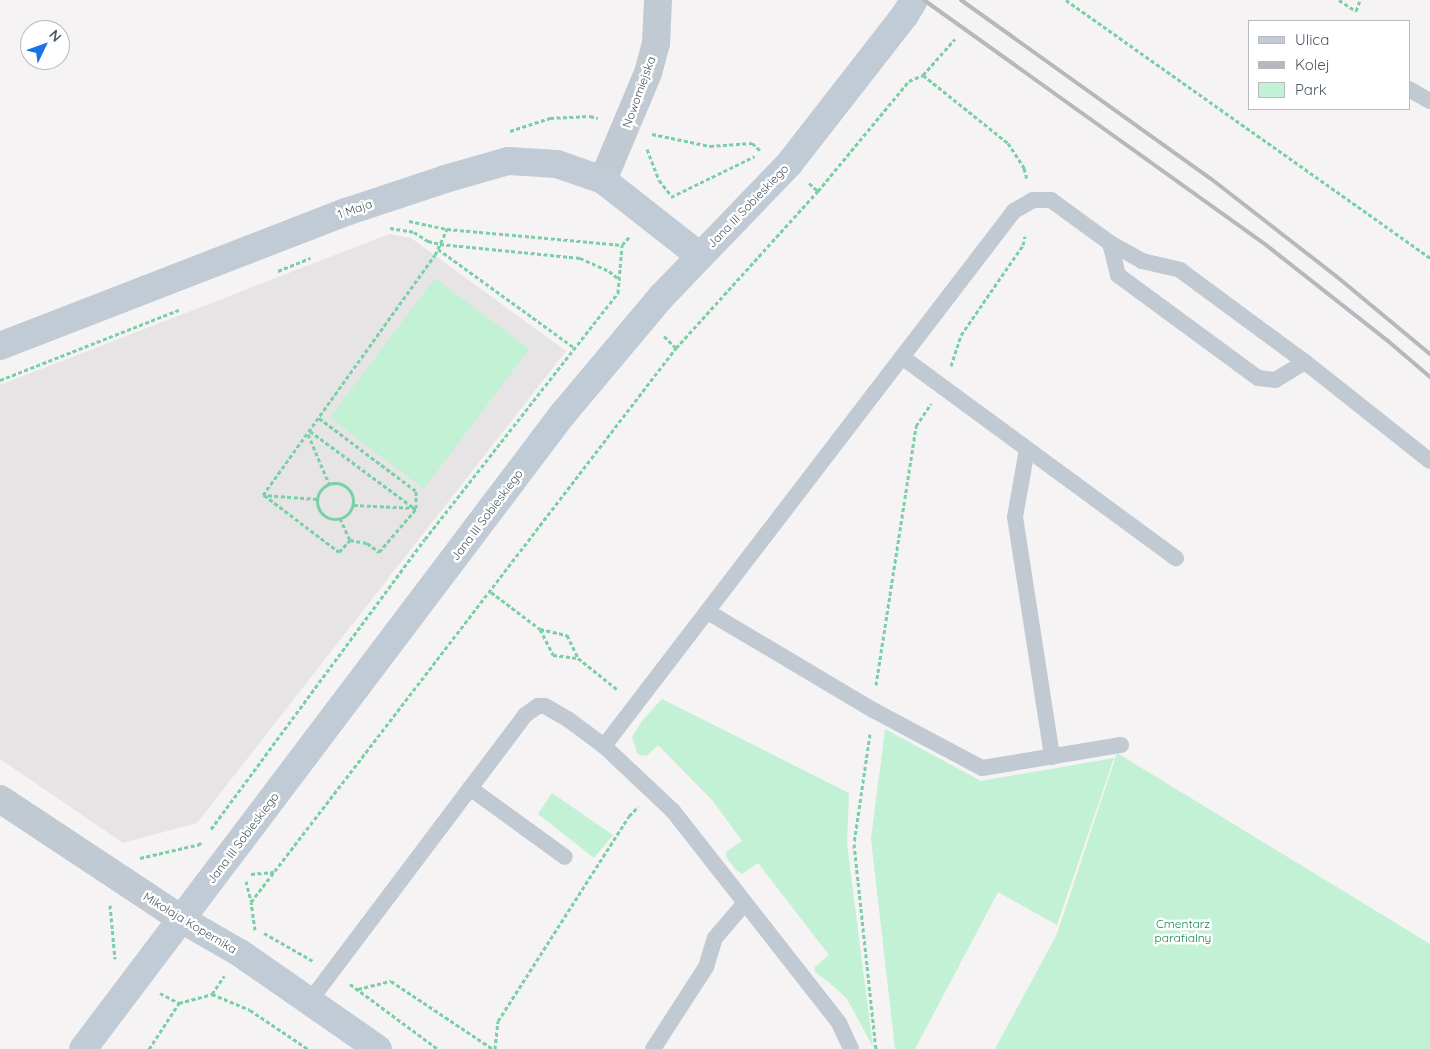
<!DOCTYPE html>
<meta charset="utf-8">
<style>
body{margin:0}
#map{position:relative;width:1430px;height:1049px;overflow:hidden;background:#f5f3f3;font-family:Quicksand,sans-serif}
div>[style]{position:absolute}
.education>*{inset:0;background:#e6e4e5}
.green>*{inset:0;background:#c3f1d5;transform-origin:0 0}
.path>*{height:3px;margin-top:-1.5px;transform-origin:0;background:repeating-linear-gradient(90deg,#7ad0a6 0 4px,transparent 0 6.5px)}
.path>.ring{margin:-1.5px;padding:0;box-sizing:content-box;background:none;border:3px solid #7ad0a6;border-radius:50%}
.lane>*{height:16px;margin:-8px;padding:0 8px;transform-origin:8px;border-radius:8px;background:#c1cad2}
.street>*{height:28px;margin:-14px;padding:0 14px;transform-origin:14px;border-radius:14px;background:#c1cad2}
.secondary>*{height:28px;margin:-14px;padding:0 14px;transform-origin:14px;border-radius:14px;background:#c1cbd6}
.rail>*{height:4px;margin:-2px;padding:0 2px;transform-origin:2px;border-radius:2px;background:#b5b8bd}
span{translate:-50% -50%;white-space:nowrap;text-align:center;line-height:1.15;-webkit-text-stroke:5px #fff;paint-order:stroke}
.street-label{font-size:12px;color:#4a5661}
.park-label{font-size:12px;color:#17864f}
.legend{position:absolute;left:1248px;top:20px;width:162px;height:90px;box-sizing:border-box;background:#fff;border:1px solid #b7bbc0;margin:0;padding:6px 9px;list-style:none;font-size:15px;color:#4a5661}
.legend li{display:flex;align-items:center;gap:10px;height:25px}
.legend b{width:25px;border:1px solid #b7bbc0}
.north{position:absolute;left:20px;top:20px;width:50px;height:50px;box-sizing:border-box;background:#fff;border:1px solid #b7bbc0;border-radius:50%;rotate:48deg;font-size:14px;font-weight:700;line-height:20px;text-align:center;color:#4a5661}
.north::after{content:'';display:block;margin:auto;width:18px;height:22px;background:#1a73e8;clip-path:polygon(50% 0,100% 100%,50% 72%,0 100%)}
</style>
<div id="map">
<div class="education">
<div style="clip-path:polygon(389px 234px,411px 238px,566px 351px,197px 823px,123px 843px,0 759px,0 385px)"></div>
</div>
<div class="green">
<div style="left:435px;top:278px;width:118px;height:175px;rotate:37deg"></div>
<div style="clip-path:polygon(662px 699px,849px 793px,847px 844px,873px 1047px,847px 999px,831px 984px,815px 972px,814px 968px,829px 955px,758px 863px,742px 874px,736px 870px,727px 858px,726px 852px,742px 841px,713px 801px,658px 745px,648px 755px,642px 756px,637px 753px,632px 737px,642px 721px)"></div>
<div style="clip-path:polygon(885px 729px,981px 781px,1114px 758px,1057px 925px,998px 892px,915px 1049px,895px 1049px,871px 839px)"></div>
<div style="clip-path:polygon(1117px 753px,1430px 944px,1430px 1049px,995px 1049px,1057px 934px)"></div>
<div style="clip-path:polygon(552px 793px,613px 835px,594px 858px,538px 814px)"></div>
</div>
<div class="path">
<div style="left:1066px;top:0;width:446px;rotate:35.3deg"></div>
<div style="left:1339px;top:0;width:20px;rotate:33deg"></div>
<div style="left:1356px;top:11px;width:12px;rotate:-70deg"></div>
<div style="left:923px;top:75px;width:109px;rotate:38.7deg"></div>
<div style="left:1008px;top:143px;width:30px;rotate:57deg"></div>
<div style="left:1024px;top:168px;width:11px;rotate:75deg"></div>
<div style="left:510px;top:131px;width:42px;rotate:-18deg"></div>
<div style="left:550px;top:118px;width:40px;rotate:-2.9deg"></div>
<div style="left:590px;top:116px;width:8px;rotate:14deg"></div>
<div style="left:652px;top:134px;width:59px;rotate:11.7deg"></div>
<div style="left:710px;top:146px;width:42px;rotate:-4.1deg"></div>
<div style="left:752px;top:143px;width:12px;rotate:42deg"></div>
<div style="left:647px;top:149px;width:33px;rotate:69deg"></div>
<div style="left:659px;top:180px;width:18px;rotate:52deg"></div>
<div style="left:809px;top:183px;width:12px;rotate:42deg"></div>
<div style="left:671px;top:197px;width:93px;rotate:-26deg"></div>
<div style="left:409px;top:221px;width:39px;rotate:12deg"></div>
<div style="left:447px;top:229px;width:176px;rotate:5.2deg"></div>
<div style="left:390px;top:228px;width:24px;rotate:9deg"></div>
<div style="left:414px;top:232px;width:17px;rotate:33deg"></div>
<div style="left:428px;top:241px;width:12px;rotate:14deg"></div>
<div style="left:440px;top:244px;width:141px;rotate:5.7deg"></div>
<div style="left:580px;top:258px;width:32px;rotate:24deg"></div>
<div style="left:609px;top:271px;width:13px;rotate:39deg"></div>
<div style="left:438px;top:249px;width:169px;rotate:35.9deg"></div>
<div style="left:278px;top:271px;width:35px;rotate:-22deg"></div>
<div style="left:664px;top:336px;width:17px;rotate:45deg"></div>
<div style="left:951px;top:366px;width:33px;rotate:-72deg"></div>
<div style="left:961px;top:335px;width:109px;rotate:-55.4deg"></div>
<div style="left:1023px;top:245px;width:9px;rotate:-77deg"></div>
<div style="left:0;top:380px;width:192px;rotate:-21.4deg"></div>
<div style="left:319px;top:418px;width:121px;rotate:37deg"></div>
<div style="left:416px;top:491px;width:17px;rotate:90deg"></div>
<div style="left:416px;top:508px;width:63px;rotate:-177.3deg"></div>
<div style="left:310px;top:431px;width:129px;rotate:36.5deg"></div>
<div style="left:308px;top:434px;width:54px;rotate:67.2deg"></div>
<div class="ring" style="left:317px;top:483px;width:33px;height:33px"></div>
<div style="left:264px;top:495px;width:94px;rotate:37.2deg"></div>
<div style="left:339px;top:552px;width:16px;rotate:-47deg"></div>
<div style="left:350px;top:540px;width:17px;rotate:10deg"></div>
<div style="left:367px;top:543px;width:15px;rotate:37deg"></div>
<div style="left:379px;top:552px;width:57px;rotate:-49.3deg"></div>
<div style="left:317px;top:499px;width:54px;rotate:-175.8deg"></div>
<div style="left:263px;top:495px;width:295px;rotate:-54.4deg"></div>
<div style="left:435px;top:255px;width:29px;rotate:-65deg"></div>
<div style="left:340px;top:518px;width:24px;rotate:66deg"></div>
<div style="left:491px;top:592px;width:61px;rotate:37.1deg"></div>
<div style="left:540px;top:629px;width:28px;rotate:13deg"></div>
<div style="left:567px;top:635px;width:25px;rotate:64deg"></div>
<div style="left:578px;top:658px;width:51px;rotate:38.7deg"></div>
<div style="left:540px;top:629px;width:29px;rotate:63deg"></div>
<div style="left:553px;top:655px;width:25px;rotate:7deg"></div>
<div style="left:876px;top:685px;width:262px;rotate:-81.2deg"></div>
<div style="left:916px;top:426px;width:27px;rotate:-56deg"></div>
<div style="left:870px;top:734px;width:111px;rotate:98.3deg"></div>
<div style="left:854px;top:844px;width:206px;rotate:83.9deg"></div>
<div style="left:211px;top:829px;width:360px;rotate:-53.6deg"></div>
<div style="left:425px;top:539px;width:313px;rotate:-51.9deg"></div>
<div style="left:618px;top:293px;width:48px;rotate:-85.2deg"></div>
<div style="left:622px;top:245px;width:12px;rotate:-48deg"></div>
<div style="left:140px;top:858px;width:62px;rotate:-13.1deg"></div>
<div style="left:200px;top:844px;width:2px;rotate:-63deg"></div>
<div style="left:251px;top:874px;width:23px;rotate:-5deg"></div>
<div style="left:246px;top:881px;width:21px;rotate:76deg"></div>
<div style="left:110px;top:905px;width:54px;rotate:84.7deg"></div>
<div style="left:255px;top:930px;width:28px;rotate:-98deg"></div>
<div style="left:251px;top:902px;width:698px;rotate:-52.51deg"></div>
<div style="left:676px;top:348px;width:212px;rotate:-47.9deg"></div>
<div style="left:818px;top:191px;width:143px;rotate:-50.4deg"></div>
<div style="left:909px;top:81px;width:15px;rotate:-23deg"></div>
<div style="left:923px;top:75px;width:48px;rotate:-48.4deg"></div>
<div style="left:264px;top:933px;width:56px;rotate:29.7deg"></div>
<div style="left:350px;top:984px;width:109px;rotate:36.5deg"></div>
<div style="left:358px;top:989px;width:34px;rotate:-14deg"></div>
<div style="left:391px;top:981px;width:123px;rotate:33.7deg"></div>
<div style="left:160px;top:993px;width:21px;rotate:28deg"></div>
<div style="left:212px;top:994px;width:41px;rotate:22.8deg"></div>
<div style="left:250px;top:1010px;width:70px;rotate:33.9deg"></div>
<div style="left:149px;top:1049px;width:55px;rotate:-56.9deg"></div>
<div style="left:179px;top:1003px;width:34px;rotate:-15deg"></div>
<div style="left:212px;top:994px;width:22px;rotate:-56deg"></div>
<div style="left:495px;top:1049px;width:28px;rotate:-84deg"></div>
<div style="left:498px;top:1021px;width:243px;rotate:-57.4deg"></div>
<div style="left:629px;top:816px;width:13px;rotate:-45deg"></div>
</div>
<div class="lane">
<div style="left:1409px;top:89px;width:24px;rotate:30deg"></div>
<div style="left:902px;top:357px;width:340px;rotate:36.3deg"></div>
<div style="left:1305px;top:362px;width:35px;rotate:149deg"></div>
<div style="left:1275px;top:380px;width:17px;rotate:-173deg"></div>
<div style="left:1258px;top:378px;width:174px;rotate:-143.7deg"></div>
<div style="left:1118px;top:275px;width:33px;rotate:-104deg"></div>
<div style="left:1110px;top:243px;width:37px;rotate:29deg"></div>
<div style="left:1142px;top:261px;width:39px;rotate:13deg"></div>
<div style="left:1180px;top:270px;width:155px;rotate:36.4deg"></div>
<div style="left:1305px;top:362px;width:159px;rotate:38.4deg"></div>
<div style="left:1027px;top:449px;width:69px;rotate:100deg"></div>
<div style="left:1015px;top:517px;width:243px;rotate:81.2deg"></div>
<div style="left:708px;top:612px;width:192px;rotate:30.7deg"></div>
<div style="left:873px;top:710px;width:123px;rotate:28deg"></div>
<div style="left:982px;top:768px;width:141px;rotate:-9.4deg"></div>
<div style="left:604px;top:746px;width:674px;rotate:-52.54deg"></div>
<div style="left:1014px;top:211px;width:22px;rotate:-30deg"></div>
<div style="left:1033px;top:200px;width:18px"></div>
<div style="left:1051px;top:200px;width:73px;rotate:36.1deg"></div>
<div style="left:470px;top:788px;width:117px;rotate:36deg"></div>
<div style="left:309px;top:1002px;width:359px;rotate:-53deg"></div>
<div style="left:525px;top:715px;width:16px;rotate:-35deg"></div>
<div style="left:538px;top:706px;width:7px"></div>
<div style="left:545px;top:706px;width:28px;rotate:30deg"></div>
<div style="left:569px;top:720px;width:44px;rotate:36.6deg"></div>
<div style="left:604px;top:746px;width:95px;rotate:43.3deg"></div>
<div style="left:673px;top:811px;width:269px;rotate:51.9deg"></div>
<div style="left:839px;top:1023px;width:29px;rotate:65deg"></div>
<div style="left:653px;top:1049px;width:98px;rotate:-57.1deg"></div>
<div style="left:706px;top:967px;width:30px;rotate:-73deg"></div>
<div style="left:715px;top:938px;width:45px;rotate:-49.5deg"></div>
</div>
<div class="street">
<div style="left:603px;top:180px;width:116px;rotate:-67.2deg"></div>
<div style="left:648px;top:73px;width:31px;rotate:-75deg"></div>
<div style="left:656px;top:43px;width:43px;rotate:-87.3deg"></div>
<div style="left:0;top:799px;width:217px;rotate:33.5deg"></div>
</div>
<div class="secondary">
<div style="left:0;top:346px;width:371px;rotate:-21.2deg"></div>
<div style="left:346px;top:212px;width:104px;rotate:-18.4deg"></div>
<div style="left:445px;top:179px;width:66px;rotate:-15.9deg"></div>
<div style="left:508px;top:161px;width:49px;rotate:3.5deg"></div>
<div style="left:557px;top:164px;width:49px;rotate:19.2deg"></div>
<div style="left:603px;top:180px;width:123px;rotate:38.1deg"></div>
<div style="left:181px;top:919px;width:68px;rotate:30deg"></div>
<div style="left:240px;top:953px;width:168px;rotate:34.8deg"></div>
<div style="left:83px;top:1049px;width:795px;rotate:-52.93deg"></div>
<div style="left:562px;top:415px;width:155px;rotate:-50deg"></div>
<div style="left:662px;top:296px;width:183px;rotate:-46.1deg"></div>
<div style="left:789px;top:164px;width:189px;rotate:-52.1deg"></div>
<div style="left:905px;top:15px;width:17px;rotate:-59deg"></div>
</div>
<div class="rail">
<div style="left:924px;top:0;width:421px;rotate:35.6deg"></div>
<div style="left:1266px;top:245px;width:155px;rotate:38.2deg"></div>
<div style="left:1388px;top:341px;width:55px;rotate:40.6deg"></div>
<div style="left:961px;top:0;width:306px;rotate:35.6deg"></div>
<div style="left:1210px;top:178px;width:160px;rotate:37.9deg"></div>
<div style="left:1336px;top:276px;width:122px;rotate:39.7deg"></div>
</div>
<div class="street-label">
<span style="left:639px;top:92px;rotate:-70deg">Nowomiejska</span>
<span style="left:748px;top:206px;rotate:-46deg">Jana III Sobieskiego</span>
<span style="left:355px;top:209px;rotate:-19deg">1 Maja</span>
<span style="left:487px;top:515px;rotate:-53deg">Jana III Sobieskiego</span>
<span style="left:243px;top:838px;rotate:-53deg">Jana III Sobieskiego</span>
<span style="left:190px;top:923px;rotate:31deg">Mikołaja Kopernika</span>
</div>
<div class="park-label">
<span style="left:1183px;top:931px">Cmentarz<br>parafialny</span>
</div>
<ul class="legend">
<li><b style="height:6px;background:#c1cbd6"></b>Ulica</li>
<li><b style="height:6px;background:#b5b8bd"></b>Kolej</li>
<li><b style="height:14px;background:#c3f1d5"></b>Park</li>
</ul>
<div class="north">N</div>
</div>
